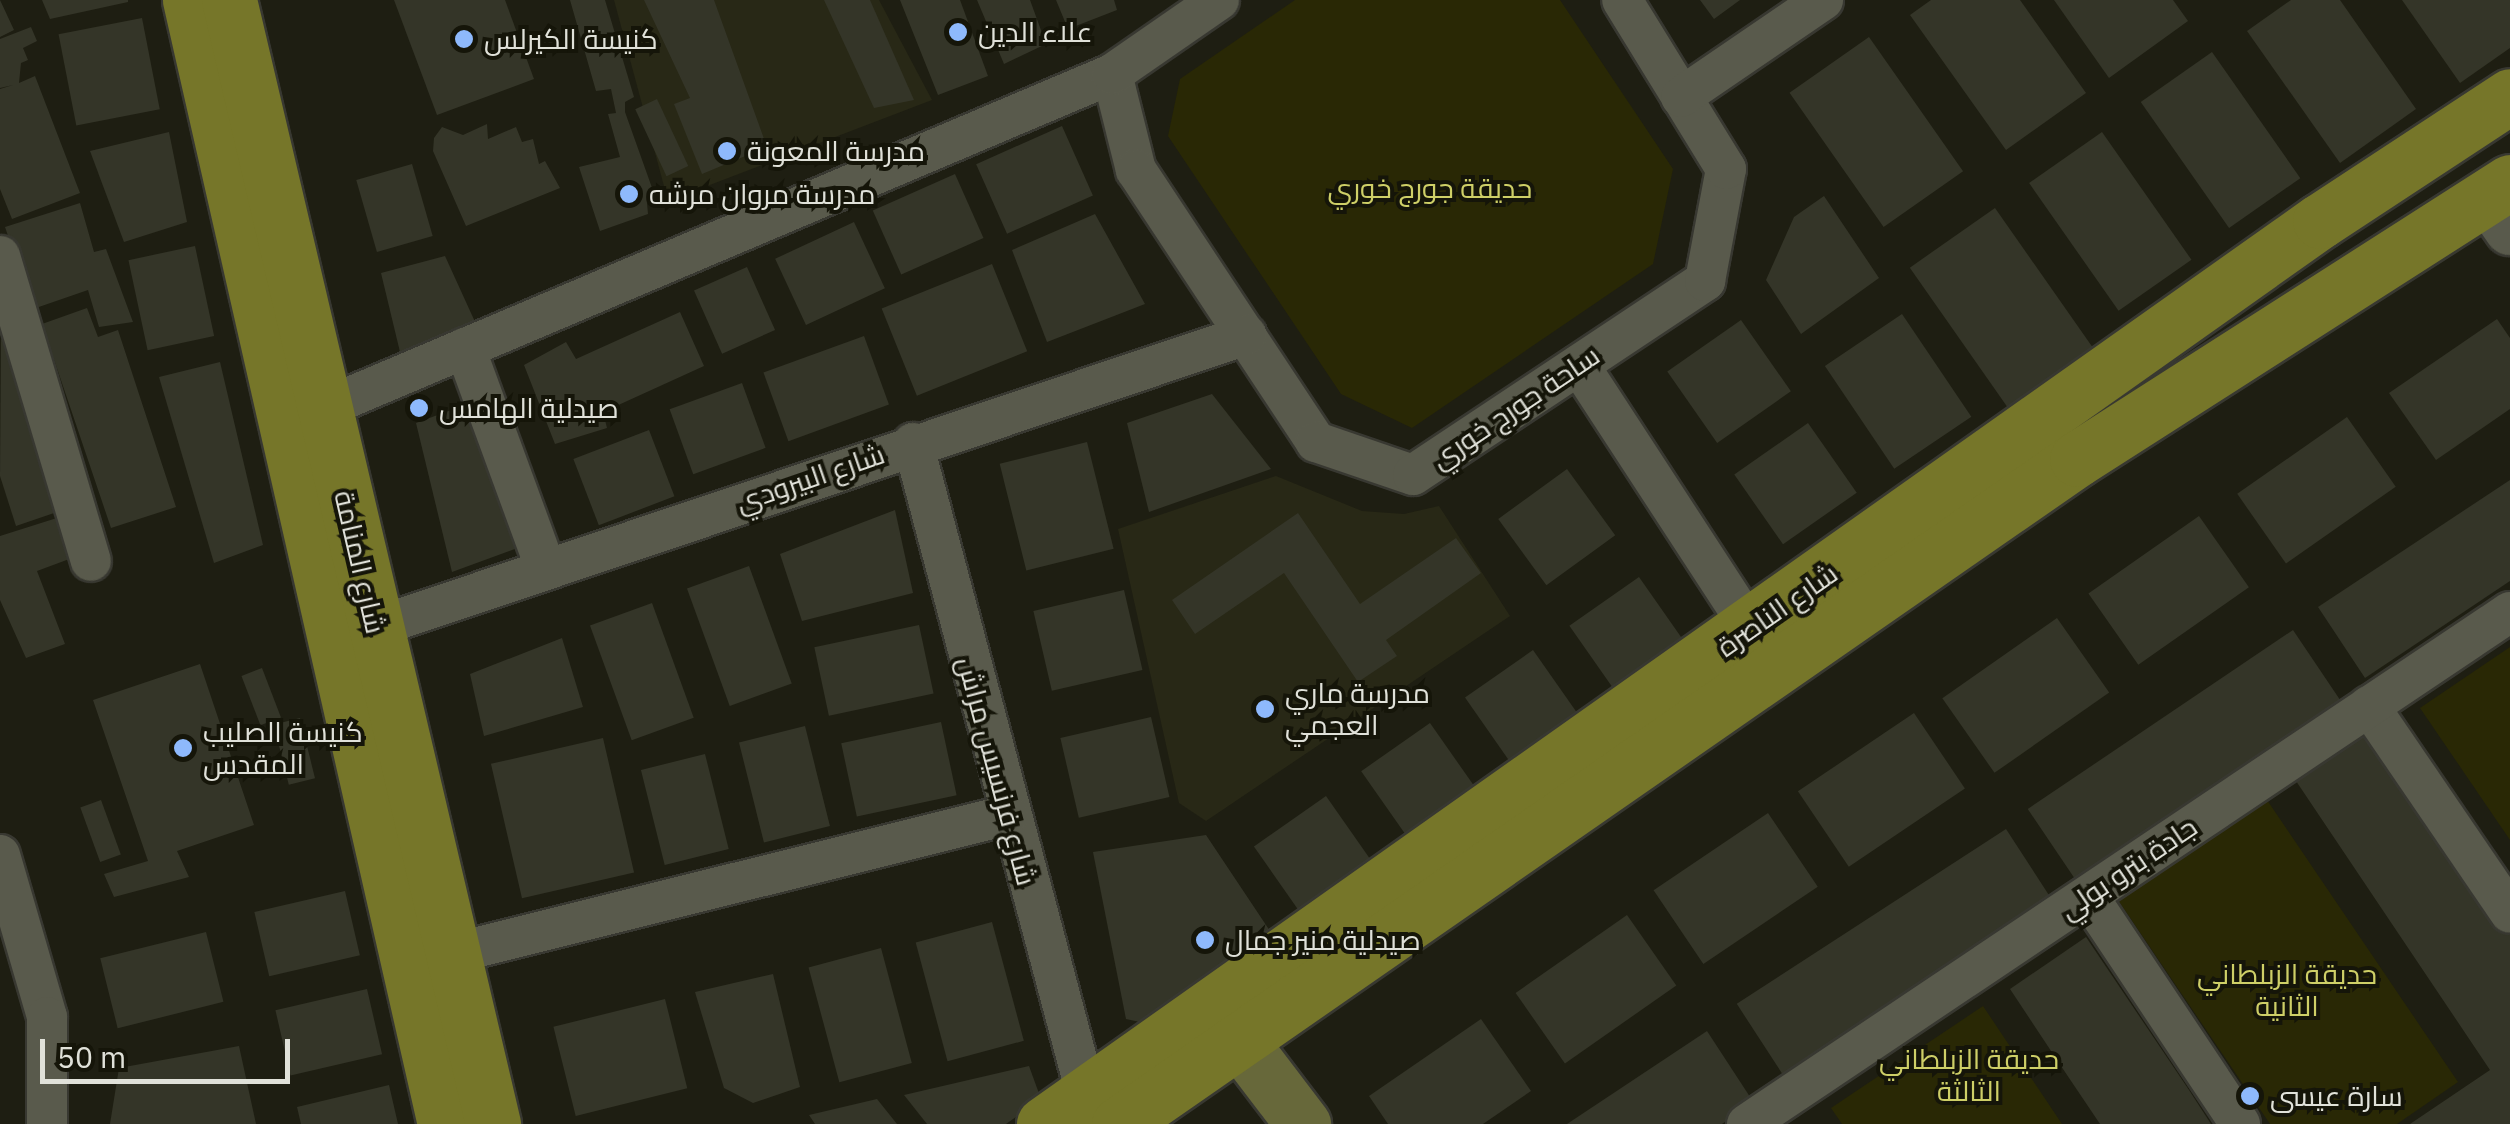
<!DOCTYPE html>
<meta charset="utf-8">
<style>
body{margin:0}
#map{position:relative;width:2510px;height:1124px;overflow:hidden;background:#1e1e12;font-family:"IBM Plex Sans",Cairo,sans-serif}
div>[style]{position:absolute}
.built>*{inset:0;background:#282816}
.green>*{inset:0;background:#292805}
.building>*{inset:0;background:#343528;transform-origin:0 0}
.roads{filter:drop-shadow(2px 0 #383831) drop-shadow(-2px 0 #383831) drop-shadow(0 2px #383831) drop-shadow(0 -2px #383831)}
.minor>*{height:40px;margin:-20px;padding:0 20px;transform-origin:20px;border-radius:20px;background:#595a4c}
.tertiary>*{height:50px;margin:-25px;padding:0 25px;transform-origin:25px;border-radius:25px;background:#595a4c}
.secondary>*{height:55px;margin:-27.5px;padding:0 27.5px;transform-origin:27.5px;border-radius:27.5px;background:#67683a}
.primary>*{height:55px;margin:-27.5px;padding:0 27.5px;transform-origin:27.5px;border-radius:27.5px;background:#767629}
.dots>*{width:28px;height:28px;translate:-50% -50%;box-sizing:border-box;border:5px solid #151509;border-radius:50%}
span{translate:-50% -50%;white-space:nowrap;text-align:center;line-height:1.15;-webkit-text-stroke:8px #151509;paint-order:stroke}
.poi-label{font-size:28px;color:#e0e1d9}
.left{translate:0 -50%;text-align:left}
.park-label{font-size:28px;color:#cecf67}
.street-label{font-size:28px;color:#e0e1d9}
.scale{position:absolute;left:40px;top:1039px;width:250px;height:45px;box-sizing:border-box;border:5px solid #e0e1d9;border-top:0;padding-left:12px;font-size:30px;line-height:35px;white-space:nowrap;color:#e0e1d9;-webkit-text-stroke:8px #151509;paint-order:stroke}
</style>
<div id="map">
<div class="built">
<div style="clip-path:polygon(614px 0,879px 0,932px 100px,668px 201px)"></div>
<div style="clip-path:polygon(1276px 476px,1362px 511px,1404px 514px,1439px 506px,1510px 616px,1206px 821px,1179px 803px,1118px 529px)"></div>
</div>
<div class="green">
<div style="clip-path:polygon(1295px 0,1560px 0,1673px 169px,1653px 264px,1412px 428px,1341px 394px,1168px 136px,1180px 79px)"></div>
<div style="clip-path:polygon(2510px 647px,2510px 840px,2420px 708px)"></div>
<div style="clip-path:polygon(2265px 797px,2458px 1082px,2397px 1124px,2270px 1124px,2116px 897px)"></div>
<div style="clip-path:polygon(1983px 1006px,2062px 1124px,1842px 1124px,1831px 1108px)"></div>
</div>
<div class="building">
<div style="clip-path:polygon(0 0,14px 30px,0 37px)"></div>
<div style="clip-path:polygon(42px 0,128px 0,128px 2px,50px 19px)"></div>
<div style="clip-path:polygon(394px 0,505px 0,534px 79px,437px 115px)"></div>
<div style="clip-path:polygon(570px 0,605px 0,634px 97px,625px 102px,625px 112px,656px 199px,647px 203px,648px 214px,600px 231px,579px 167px,620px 157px,608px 114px,616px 113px,611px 89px,596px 91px)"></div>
<div style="clip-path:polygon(644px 0,714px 0,767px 147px,702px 174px,674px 104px,690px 98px)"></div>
<div style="clip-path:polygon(824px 0,870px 0,914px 100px,874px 108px)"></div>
<div style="clip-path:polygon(900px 0,960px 0,988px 76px,938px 95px)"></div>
<div style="clip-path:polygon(977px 0,1030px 0,1046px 44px,1004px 64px)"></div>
<div style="clip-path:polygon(1056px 0,1114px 0,1117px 10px,1068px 29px)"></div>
<div style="clip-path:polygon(1700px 0,1740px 0,1714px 19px)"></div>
<div style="clip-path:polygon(1931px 0,2020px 0,2086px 93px,2006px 150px,1910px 15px)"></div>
<div style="clip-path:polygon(2054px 0,2173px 0,2188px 21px,2109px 78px)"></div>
<div style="clip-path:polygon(2291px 0,2340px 0,2416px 109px,2340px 163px,2247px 31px)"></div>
<div style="clip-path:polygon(2402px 0,2510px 0,2510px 48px,2460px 83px)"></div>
<div style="left:142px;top:18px;width:93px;height:85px;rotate:79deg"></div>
<div style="clip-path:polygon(31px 27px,37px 41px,23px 48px,28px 60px,21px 63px,19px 83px,35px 76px,80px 193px,12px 219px,0 189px,0 89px,13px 85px,0 88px,0 39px)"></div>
<div style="left:1869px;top:37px;width:164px;height:97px;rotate:55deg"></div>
<div style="left:2212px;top:52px;width:154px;height:87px;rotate:55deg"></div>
<div style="left:657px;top:99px;width:74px;height:24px;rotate:65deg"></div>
<div style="clip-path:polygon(487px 124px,488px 139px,516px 127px,522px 142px,533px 139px,539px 164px,545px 161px,560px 188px,466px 226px,433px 151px,434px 138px,442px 127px,463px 135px)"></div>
<div style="left:1062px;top:126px;width:76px;height:94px;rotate:66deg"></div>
<div style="clip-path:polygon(169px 132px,187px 222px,124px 242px,90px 151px)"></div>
<div style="left:2102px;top:132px;width:156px;height:89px;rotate:55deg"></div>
<div style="left:412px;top:164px;width:75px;height:58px;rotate:74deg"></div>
<div style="left:955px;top:174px;width:70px;height:90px;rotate:66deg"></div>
<div style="clip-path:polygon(1824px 196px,1879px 278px,1801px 334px,1766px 280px,1794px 217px)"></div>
<div style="clip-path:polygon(80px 203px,94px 252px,106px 249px,133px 322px,99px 327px,88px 290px,33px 309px,5px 227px)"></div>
<div style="left:1995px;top:208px;width:171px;height:104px;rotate:55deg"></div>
<div style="clip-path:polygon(1095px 214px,1145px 304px,1047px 342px,1012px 250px)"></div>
<div style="left:854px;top:222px;width:73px;height:87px;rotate:65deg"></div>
<div style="left:195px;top:246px;width:92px;height:68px;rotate:78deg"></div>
<div style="clip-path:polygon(445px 256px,476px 324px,413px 357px,400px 352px,381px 273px)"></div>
<div style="left:992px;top:264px;width:94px;height:119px;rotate:68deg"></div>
<div style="left:747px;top:267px;width:69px;height:58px;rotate:66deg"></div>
<div style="clip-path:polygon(87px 308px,98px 337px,118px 330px,176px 507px,111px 528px,42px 324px)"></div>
<div style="clip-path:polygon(680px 312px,704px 366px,603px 412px,607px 428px,555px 444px,524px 365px,566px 342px,576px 359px)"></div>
<div style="left:1902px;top:314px;width:124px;height:93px;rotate:56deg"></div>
<div style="clip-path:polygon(2497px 319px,2510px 338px,2510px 409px,2436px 460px,2389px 393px)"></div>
<div style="left:1741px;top:320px;width:87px;height:90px;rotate:55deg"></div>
<div style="left:864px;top:336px;width:73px;height:107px;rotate:70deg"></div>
<div style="clip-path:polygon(1px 337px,57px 512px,16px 526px,0 476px)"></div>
<div style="clip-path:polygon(220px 362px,263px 545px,214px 563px,159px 377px)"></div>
<div style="left:742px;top:383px;width:69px;height:77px;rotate:70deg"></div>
<div style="clip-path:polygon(1212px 394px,1271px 469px,1149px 512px,1127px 423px)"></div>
<div style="clip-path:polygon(470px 403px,523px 546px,452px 572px,416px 423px)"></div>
<div style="left:2347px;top:417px;width:85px;height:134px;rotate:55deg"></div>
<div style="left:1808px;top:423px;width:85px;height:90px;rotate:55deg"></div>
<div style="left:649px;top:430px;width:71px;height:81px;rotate:69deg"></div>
<div style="left:1087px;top:442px;width:110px;height:90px;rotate:76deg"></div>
<div style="left:1567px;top:469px;width:82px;height:85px;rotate:54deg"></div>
<div style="clip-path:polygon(2510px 480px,2510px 581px,2365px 678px,2318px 607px)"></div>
<div style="clip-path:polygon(895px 510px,913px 593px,802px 621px,780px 554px)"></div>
<div style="clip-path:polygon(1298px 513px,1360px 604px,1456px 538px,1481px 573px,1386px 640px,1397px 656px,1358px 682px,1284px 573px,1195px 634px,1172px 600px)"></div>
<div style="left:2199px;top:516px;width:87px;height:135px;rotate:55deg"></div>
<div style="clip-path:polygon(60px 517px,72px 558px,37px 571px,65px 644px,26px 658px,0 600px,0 536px)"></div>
<div style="left:749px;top:566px;width:125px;height:66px;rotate:70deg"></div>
<div style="left:1639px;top:577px;width:80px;height:85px;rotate:55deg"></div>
<div style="left:1124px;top:590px;width:82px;height:93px;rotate:77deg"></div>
<div style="left:652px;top:603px;width:122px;height:66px;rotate:70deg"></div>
<div style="left:2057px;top:618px;width:91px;height:140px;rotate:55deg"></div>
<div style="left:919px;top:625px;width:70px;height:107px;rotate:78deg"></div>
<div style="left:2293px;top:630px;width:87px;height:320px;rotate:56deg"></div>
<div style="clip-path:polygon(562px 638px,583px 707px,484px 736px,470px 674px)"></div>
<div style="left:1533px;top:650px;width:81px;height:83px;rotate:55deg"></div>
<div style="clip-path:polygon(200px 664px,254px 825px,177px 851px,189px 877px,114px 897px,104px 874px,148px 861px,93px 700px)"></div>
<div style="left:262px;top:668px;width:53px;height:22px;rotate:69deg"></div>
<div style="left:1914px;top:713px;width:91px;height:140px;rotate:56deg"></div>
<div style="left:1151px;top:717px;width:82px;height:93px;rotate:77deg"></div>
<div style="left:300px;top:718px;width:62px;height:27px;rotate:76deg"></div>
<div style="left:941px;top:722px;width:75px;height:102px;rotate:78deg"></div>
<div style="left:1430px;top:723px;width:81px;height:84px;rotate:55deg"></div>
<div style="left:805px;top:726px;width:103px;height:68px;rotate:76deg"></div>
<div style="clip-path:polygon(2371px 727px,2510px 935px,2510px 1124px,2410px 1124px,2490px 1070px,2294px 778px)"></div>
<div style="left:603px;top:738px;width:138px;height:115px;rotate:77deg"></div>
<div style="left:705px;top:754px;width:98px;height:66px;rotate:76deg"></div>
<div style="left:1326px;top:796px;width:83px;height:88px;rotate:55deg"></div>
<div style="left:101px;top:800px;width:58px;height:22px;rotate:70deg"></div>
<div style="left:1768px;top:813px;width:89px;height:138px;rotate:56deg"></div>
<div style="left:2006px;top:829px;width:87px;height:321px;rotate:57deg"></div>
<div style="clip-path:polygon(1206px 835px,1270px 931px,1149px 1024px,1126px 1019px,1093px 852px)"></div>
<div style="left:345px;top:891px;width:66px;height:93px;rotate:77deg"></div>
<div style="left:1627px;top:915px;width:86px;height:136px;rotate:55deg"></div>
<div style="left:992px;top:922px;width:123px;height:79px;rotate:75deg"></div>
<div style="left:206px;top:932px;width:72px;height:109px;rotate:76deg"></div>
<div style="clip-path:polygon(2086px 937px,2189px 1090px,2211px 1124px,2100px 1124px,2063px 1069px,2010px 989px)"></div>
<div style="left:881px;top:948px;width:119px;height:75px;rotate:75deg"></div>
<div style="clip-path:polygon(773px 974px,800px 1087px,753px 1103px,724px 1088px,695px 992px)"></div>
<div style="left:367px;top:989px;width:67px;height:94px;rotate:77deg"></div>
<div style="left:665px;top:999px;width:92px;height:115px;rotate:76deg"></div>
<div style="clip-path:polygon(1481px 1019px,1531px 1091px,1483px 1124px,1388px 1124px,1369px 1096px)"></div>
<div style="clip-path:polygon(1707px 1031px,1754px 1103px,1722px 1124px,1567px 1124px)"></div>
<div style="clip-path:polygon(239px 1046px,256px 1124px,110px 1124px,119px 1068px)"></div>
<div style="clip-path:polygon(1029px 1066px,1041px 1099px,1006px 1124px,927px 1124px,904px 1095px)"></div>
<div style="clip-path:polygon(389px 1085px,398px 1124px,301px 1124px,297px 1107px)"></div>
<div style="clip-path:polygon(877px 1099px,897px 1124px,815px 1124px,809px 1115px)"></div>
</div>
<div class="roads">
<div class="minor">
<div style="left:1112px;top:74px;width:99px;rotate:76deg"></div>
<div style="left:1136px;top:170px;width:326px;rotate:56.5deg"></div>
<div style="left:1316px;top:442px;width:102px;rotate:18.8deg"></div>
<div style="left:1413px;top:475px;width:351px;rotate:-33.6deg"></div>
<div style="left:1705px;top:281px;width:114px;rotate:-79.4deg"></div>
<div style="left:1726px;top:169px;width:198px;rotate:-121.6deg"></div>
<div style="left:1681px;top:97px;width:172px;rotate:-34.3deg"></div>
<div style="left:0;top:256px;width:318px;rotate:73.4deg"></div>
<div style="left:465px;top:348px;width:235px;rotate:69.9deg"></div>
<div style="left:1579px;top:365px;width:315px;rotate:56.9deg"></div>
<div style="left:324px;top:408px;width:856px;rotate:-22.97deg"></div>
<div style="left:1112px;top:74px;width:130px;rotate:-34.7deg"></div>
<div style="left:913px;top:443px;width:677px;rotate:75.1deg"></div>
<div style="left:376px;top:627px;width:918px;rotate:-18.55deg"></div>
<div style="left:2369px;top:706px;width:250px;rotate:55.7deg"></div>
<div style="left:0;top:855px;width:169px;rotate:73.8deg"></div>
<div style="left:47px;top:1017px;width:107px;rotate:90deg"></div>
<div style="left:2088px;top:896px;width:274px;rotate:56.3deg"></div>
<div style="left:450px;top:954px;width:575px;rotate:-13.99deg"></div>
<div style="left:1747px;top:1124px;width:919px;rotate:-33.86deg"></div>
</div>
<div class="tertiary">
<div style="left:2488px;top:199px;width:38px;rotate:55deg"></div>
</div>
<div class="secondary">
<div style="left:1239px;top:1040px;width:106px;rotate:52.7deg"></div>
</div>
<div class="primary">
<div style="left:190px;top:0;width:1153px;rotate:77.22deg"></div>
<div style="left:229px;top:0;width:1155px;rotate:76.78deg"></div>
<div style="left:1044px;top:1124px;width:1563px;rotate:-35.29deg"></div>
<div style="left:2320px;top:221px;width:227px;rotate:-33.3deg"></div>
<div style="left:1119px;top:1124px;width:1166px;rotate:-34.77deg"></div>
<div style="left:2077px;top:459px;width:514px;rotate:-32.61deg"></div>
</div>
</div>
<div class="dots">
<div style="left:958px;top:32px;background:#8eb9fc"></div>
<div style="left:464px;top:39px;background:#8eb9fc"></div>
<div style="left:727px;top:151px;background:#8eb9fc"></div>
<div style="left:629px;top:194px;background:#8eb9fc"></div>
<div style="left:419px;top:408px;background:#8eb9fc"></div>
<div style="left:1265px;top:709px;background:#8eb9fc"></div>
<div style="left:183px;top:748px;background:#8eb9fc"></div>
<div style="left:1205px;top:940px;background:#8eb9fc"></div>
<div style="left:2250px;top:1096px;background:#8eb9fc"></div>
</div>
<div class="poi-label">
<span class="left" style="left:978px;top:32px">علاء الدين</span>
<span class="left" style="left:484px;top:39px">كنيسة الكيرلس</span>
<span class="left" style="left:747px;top:151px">مدرسة المعونة</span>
<span class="left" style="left:649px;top:194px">مدرسة مروان مرشه</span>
<span class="left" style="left:439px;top:408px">صيدلية الهامس</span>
<span class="left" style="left:1285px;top:709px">مدرسة ماري<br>العجمي</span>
<span class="left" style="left:203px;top:748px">كنيسة الصليب<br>المقدس</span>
<span class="left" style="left:1225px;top:940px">صيدلية منير جمال</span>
<span class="left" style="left:2270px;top:1096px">سارة عيسى</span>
</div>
<div class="park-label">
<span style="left:1430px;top:188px">حديقة جورج خوري</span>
<span style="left:2287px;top:990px">حديقة الزبلطاني<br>الثانية</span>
<span style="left:1969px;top:1075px">حديقة الزبلطاني<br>الثالثة</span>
</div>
<div class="street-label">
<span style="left:1515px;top:407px;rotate:-34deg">ساحة جورج خوري</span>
<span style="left:810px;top:478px;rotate:-19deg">شارع البيرودي</span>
<span style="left:360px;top:562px;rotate:77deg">شارع المنامة</span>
<span style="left:1777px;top:610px;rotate:-35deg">شارع الناصرة</span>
<span style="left:997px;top:771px;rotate:75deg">شارع فرنسيس مراش</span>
<span style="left:2128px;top:868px;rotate:-34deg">جادة بترو بولي</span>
</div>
<div class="scale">50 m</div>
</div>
